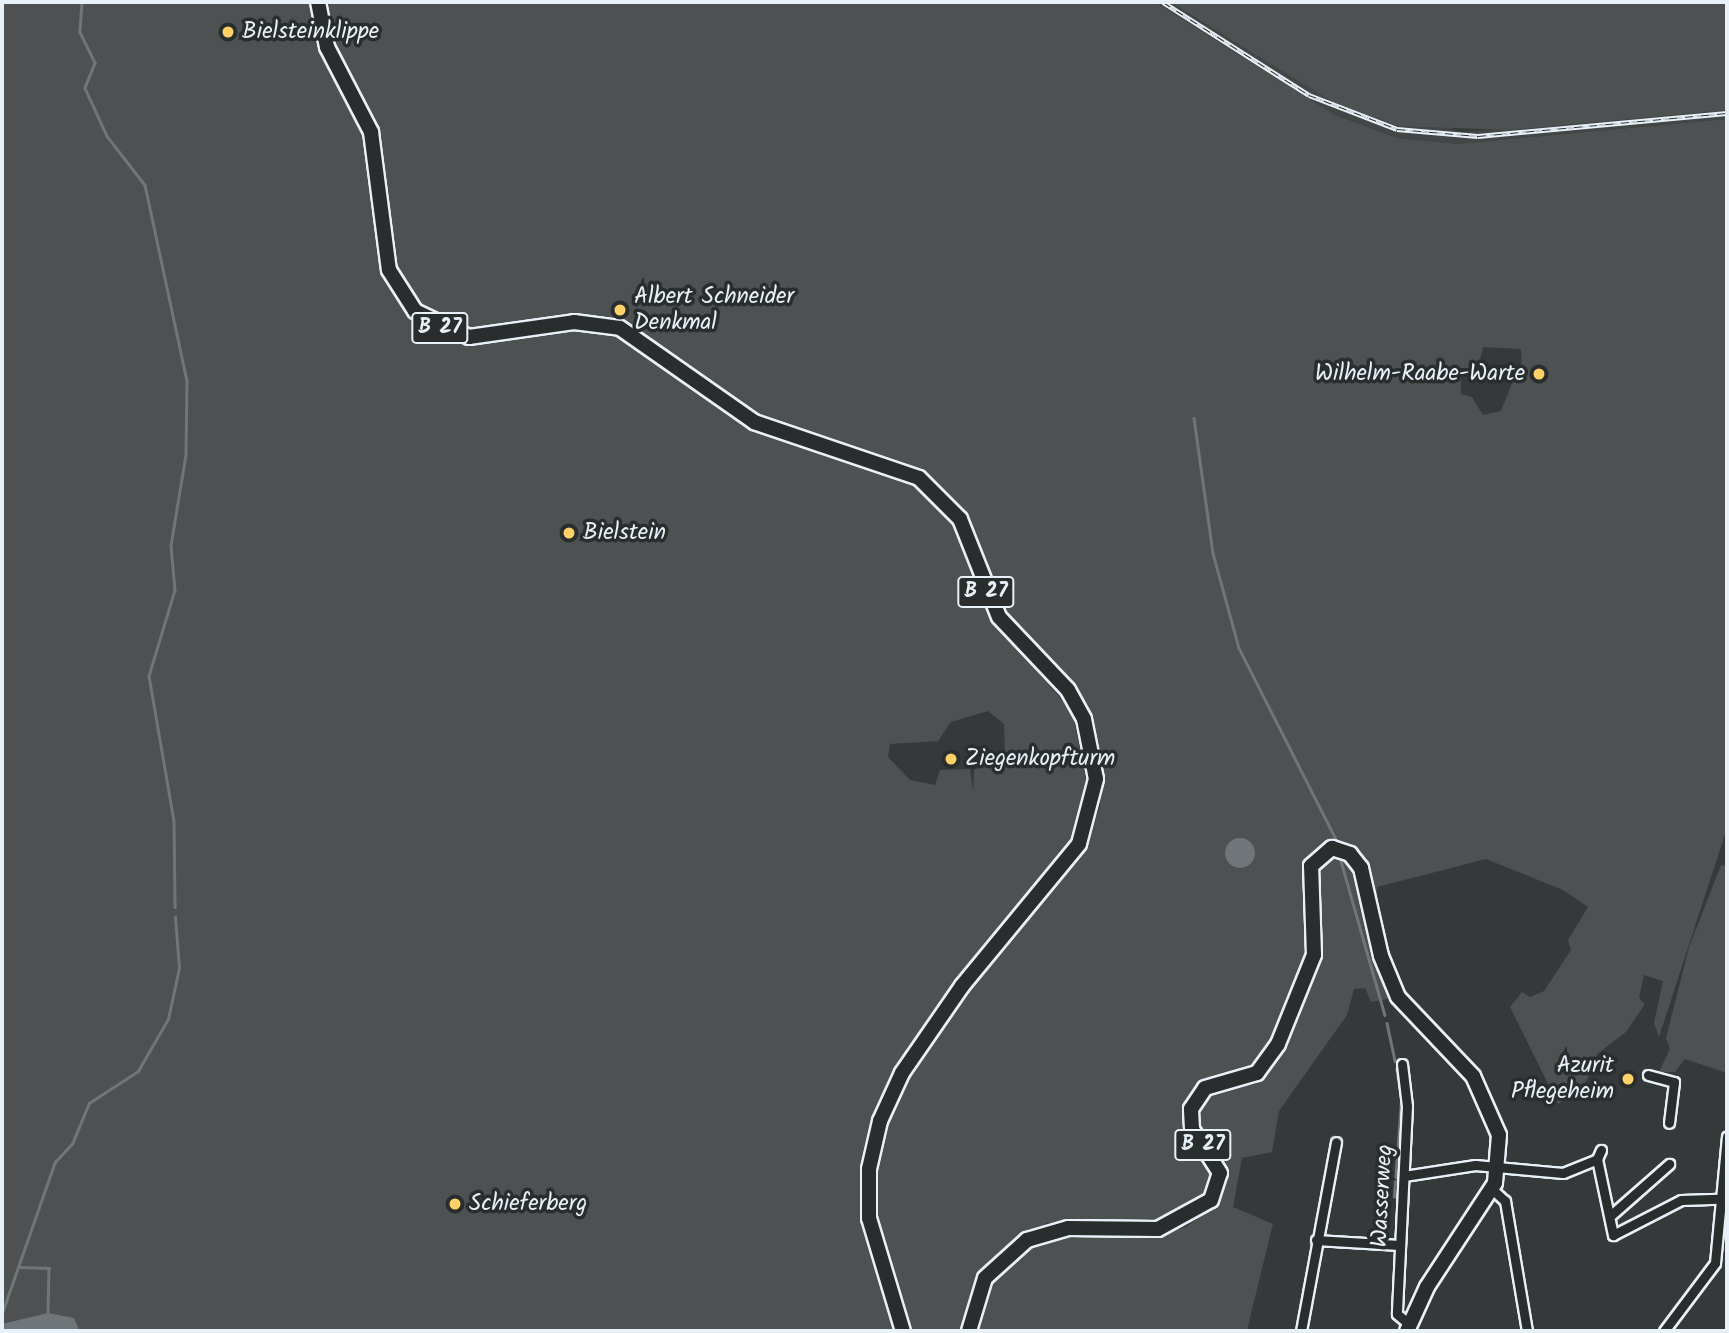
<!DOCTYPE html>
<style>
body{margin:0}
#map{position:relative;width:1729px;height:1333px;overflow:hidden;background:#35393a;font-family:Kalam,sans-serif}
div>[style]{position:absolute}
.built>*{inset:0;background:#424647}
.green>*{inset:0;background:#4d5152}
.water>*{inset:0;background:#707579}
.round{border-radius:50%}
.stream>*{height:2.5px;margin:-1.25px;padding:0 1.25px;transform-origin:1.25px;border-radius:1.25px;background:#707579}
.roads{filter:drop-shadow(2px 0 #e8f1f8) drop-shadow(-2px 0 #e8f1f8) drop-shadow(0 2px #e8f1f8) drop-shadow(0 -2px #e8f1f8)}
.street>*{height:9px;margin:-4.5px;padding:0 4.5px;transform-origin:4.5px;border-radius:4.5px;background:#2a2d2e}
.primary>*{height:14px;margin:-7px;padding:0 7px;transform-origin:7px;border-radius:7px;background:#2a2d2e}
.rail>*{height:5px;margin-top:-2.5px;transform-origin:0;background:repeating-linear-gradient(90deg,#2a2d2e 0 8px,#e8f1f8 0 16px);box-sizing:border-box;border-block:2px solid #e8f1f8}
.dots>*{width:19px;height:19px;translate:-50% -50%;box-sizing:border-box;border:4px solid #2a2d2e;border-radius:50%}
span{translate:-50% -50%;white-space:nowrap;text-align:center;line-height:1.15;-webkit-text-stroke:7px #2a2d2e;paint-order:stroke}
.shield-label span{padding:2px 5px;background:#2a2d2e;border:2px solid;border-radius:5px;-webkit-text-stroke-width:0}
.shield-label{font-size:21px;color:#e8f1f8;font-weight:700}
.poi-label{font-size:23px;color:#e8f1f8}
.left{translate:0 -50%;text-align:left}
.right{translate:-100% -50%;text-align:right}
.street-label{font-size:23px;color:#e8f1f8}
.frame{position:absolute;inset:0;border:4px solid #e8f1f8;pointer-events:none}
</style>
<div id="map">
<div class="built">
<div style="clip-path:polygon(1155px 2px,1170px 2px,1210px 27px,1460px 132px,1727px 110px,1727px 119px,1457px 144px,1397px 138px,1335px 115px)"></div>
</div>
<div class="green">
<div style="clip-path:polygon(evenodd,2px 2px,311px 2px,321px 49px,361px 118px,383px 270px,408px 315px,466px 343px,574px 328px,615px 333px,752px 428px,907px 481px,949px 517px,993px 622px,1072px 711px,1088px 790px,1071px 845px,1001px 924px,904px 1058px,874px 1120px,863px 1168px,863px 1218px,896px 1331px,80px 1331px,74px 1318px,2px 1324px,2px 2px,988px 711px,1004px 724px,1005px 757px,974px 770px,973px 791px,970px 769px,940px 770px,935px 785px,910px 780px,888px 757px,890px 744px,938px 741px,951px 722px,988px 711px)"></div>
<div style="clip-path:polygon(evenodd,323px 2px,1155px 2px,1335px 115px,1397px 138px,1457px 144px,1727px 119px,1727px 828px,1659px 1037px,1654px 1023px,1663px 981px,1644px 975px,1639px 998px,1645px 1004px,1626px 1032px,1597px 1054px,1583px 1090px,1558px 1104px,1510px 1007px,1522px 992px,1530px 997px,1544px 991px,1571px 950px,1568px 940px,1588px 907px,1563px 890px,1486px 859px,1377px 887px,1379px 929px,1363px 857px,1346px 843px,1323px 844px,1307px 860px,1311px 945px,1288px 1011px,1261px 1063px,1206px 1080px,1188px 1096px,1186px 1132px,1212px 1173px,1204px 1198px,1153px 1223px,1047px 1223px,987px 1265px,970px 1297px,964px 1331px,910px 1331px,875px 1217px,875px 1170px,885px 1123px,905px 1079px,994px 953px,1085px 849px,1100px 807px,1102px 776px,1090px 716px,1067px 678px,1007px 617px,966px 516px,924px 473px,743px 409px,619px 322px,587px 317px,470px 331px,427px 316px,394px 269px,376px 128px,332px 45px,323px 2px,1483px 347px,1521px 349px,1522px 380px,1513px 381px,1501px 411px,1483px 415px,1472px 397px,1461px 394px,1461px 368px,1478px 369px,1483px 347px)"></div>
<div style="clip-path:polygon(1170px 2px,1727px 2px,1727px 110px,1508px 130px,1399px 126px,1338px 105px)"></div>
<div style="clip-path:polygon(1336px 855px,1357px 873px,1374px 954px,1392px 998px,1371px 1002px,1365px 988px,1354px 989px,1347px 1015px,1279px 1111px,1272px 1152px,1242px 1158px,1233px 1207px,1273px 1224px,1247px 1330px,975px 1331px,990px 1282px,1029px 1246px,1064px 1235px,1155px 1236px,1186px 1227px,1219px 1204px,1229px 1171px,1200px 1128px,1201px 1103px,1215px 1092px,1255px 1084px,1279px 1055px,1320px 955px,1316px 871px,1322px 859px)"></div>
<div style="clip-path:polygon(1721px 865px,1727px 866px,1727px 1073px,1685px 1059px,1675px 1072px,1659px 1072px,1670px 1049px,1666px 1038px,1689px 947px)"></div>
</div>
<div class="water">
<div class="round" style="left:1225px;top:838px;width:30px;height:30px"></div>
<div style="clip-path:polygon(48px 1313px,74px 1318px,80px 1331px,2px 1331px,2px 1324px)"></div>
</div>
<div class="stream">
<div style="left:82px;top:2px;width:30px;rotate:94deg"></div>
<div style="left:80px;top:32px;width:34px;rotate:64deg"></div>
<div style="left:95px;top:63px;width:27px;rotate:112deg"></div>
<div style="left:85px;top:88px;width:53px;rotate:65.4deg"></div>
<div style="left:107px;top:136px;width:62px;rotate:52.2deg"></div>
<div style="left:145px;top:185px;width:200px;rotate:77.9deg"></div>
<div style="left:187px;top:381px;width:74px;rotate:90.8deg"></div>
<div style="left:186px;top:455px;width:92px;rotate:99.4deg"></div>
<div style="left:171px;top:546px;width:44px;rotate:84.8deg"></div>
<div style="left:175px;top:590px;width:90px;rotate:106.8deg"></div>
<div style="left:149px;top:676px;width:146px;rotate:80.2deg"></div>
<div style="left:174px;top:820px;width:87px;rotate:89.3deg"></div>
<div style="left:1194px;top:418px;width:136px;rotate:82deg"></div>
<div style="left:1213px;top:553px;width:98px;rotate:74.7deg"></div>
<div style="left:1239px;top:648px;width:212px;rotate:63.1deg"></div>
<div style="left:1341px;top:861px;width:160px;rotate:74.1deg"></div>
<div style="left:1387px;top:1023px;width:39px;rotate:78deg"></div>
<div style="left:1394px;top:1197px;width:98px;rotate:-85.9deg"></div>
<div style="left:1401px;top:1099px;width:30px;rotate:-99deg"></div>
<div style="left:21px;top:1267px;width:28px;rotate:2deg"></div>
<div style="left:49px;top:1268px;width:45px;rotate:91.3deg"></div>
<div style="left:2px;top:1313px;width:160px;rotate:-70.7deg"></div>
<div style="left:55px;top:1162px;width:25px;rotate:-47deg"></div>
<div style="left:72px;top:1144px;width:44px;rotate:-67.5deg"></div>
<div style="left:89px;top:1103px;width:59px;rotate:-33.1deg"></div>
<div style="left:138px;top:1071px;width:60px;rotate:-60deg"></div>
<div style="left:168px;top:1019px;width:52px;rotate:-77.8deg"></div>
<div style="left:179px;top:968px;width:51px;rotate:-94.5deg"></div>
</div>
<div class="roads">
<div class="street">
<div style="left:1402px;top:1064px;width:42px;rotate:83.2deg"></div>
<div style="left:1407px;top:1106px;width:208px;rotate:92.8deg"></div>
<div style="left:1397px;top:1314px;width:16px;rotate:40deg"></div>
<div style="left:1648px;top:1075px;width:27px;rotate:15deg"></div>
<div style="left:1674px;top:1082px;width:41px;rotate:97deg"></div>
<div style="left:1597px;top:1159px;width:78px;rotate:78.1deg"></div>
<div style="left:1613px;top:1235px;width:76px;rotate:-27.2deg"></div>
<div style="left:1681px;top:1200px;width:38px;rotate:-2deg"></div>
<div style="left:1404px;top:1176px;width:72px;rotate:-8.8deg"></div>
<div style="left:1475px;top:1165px;width:88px;rotate:5.2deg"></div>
<div style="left:1563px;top:1173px;width:37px;rotate:-22deg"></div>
<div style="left:1597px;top:1159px;width:10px;rotate:-66deg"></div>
<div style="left:1492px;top:1189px;width:18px;rotate:43deg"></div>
<div style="left:1505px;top:1201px;width:132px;rotate:80.4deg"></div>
<div style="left:1610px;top:1216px;width:79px;rotate:-41.4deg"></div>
<div style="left:1316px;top:1240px;width:83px;rotate:3.4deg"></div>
<div style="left:1301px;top:1331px;width:192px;rotate:-79.5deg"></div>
<div style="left:1664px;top:1331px;width:85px;rotate:-53.1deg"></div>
<div style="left:1715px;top:1263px;width:127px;rotate:-84.6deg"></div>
</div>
<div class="primary">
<div style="left:318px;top:2px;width:46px;rotate:78.7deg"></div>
<div style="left:327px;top:47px;width:96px;rotate:62.6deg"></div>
<div style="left:371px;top:132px;width:139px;rotate:82.6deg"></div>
<div style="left:389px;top:270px;width:49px;rotate:57.6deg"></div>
<div style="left:415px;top:311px;width:60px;rotate:25.7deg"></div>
<div style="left:469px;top:337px;width:106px;rotate:-8.1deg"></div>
<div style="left:574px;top:322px;width:46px;rotate:7.4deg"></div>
<div style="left:620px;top:328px;width:164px;rotate:35deg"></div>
<div style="left:754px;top:422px;width:174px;rotate:18.7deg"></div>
<div style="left:919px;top:478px;width:58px;rotate:45deg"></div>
<div style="left:960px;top:519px;width:105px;rotate:68.3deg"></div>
<div style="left:999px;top:617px;width:100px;rotate:46.6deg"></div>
<div style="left:1068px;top:690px;width:33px;rotate:61deg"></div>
<div style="left:1084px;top:719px;width:61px;rotate:78.7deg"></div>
<div style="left:1096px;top:779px;width:67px;rotate:104.7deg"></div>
<div style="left:1079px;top:844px;width:184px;rotate:129.5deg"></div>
<div style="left:962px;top:986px;width:106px;rotate:124.6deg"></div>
<div style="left:902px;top:1073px;width:53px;rotate:114.6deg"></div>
<div style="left:880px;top:1121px;width:49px;rotate:102.9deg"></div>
<div style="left:869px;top:1169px;width:49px;rotate:90deg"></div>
<div style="left:869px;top:1218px;width:118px;rotate:73.3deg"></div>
<div style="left:969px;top:1331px;width:55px;rotate:-73.2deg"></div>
<div style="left:985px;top:1278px;width:57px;rotate:-42.1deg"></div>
<div style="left:1027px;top:1240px;width:43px;rotate:-16.3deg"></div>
<div style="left:1068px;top:1228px;width:90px;rotate:0.6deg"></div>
<div style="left:1158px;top:1229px;width:60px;rotate:-28.7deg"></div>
<div style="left:1211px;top:1200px;width:28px;rotate:-72deg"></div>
<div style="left:1220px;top:1173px;width:52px;rotate:-122.5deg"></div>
<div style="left:1192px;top:1129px;width:20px;rotate:-93deg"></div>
<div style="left:1191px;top:1109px;width:25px;rotate:-56deg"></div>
<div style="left:1205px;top:1088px;width:54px;rotate:-16.1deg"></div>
<div style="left:1257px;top:1073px;width:36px;rotate:-54deg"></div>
<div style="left:1278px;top:1044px;width:96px;rotate:-68deg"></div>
<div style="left:1314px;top:955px;width:89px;rotate:-91.9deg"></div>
<div style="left:1311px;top:866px;width:28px;rotate:-41deg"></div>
<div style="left:1332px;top:848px;width:19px;rotate:18deg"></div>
<div style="left:1350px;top:854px;width:18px;rotate:52deg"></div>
<div style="left:1361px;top:868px;width:90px;rotate:77.2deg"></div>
<div style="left:1381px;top:956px;width:44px;rotate:67.5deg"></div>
<div style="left:1398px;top:997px;width:109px;rotate:46.5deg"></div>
<div style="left:1473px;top:1076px;width:64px;rotate:66.2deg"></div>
<div style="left:1499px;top:1135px;width:48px;rotate:94.8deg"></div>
<div style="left:1495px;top:1183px;width:124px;rotate:123.2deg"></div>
<div style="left:1427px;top:1287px;width:48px;rotate:114.4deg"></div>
</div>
</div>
<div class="rail">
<div style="left:1163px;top:2px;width:173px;rotate:32.5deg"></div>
<div style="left:1309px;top:95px;width:94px;rotate:21.1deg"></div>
<div style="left:1397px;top:129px;width:81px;rotate:4.9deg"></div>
<div style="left:1478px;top:136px;width:250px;rotate:-5.3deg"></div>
</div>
<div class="dots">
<div style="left:228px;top:32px;background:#ffd166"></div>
<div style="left:620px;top:310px;background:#ffd166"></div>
<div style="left:1539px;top:374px;background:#ffd166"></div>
<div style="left:569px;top:533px;background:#ffd166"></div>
<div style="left:951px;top:759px;background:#ffd166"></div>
<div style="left:1628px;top:1079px;background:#ffd166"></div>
<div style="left:455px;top:1204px;background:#ffd166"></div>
</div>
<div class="shield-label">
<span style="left:440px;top:328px">B 27</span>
<span style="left:986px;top:592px">B 27</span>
<span style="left:1203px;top:1145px">B 27</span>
</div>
<div class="poi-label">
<span class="left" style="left:242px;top:32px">Bielsteinklippe</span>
<span class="left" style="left:634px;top:310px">Albert Schneider<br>Denkmal</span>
<span class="right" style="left:1525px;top:374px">Wilhelm-Raabe-Warte</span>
<span class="left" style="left:583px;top:533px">Bielstein</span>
<span class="left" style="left:965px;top:759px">Ziegenkopfturm</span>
<span class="right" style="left:1614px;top:1079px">Azurit<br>Pflegeheim</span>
<span class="left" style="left:469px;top:1204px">Schieferberg</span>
</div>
<div class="street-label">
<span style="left:1383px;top:1196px;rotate:-87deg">Wasserweg</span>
</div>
<div class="frame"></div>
</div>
